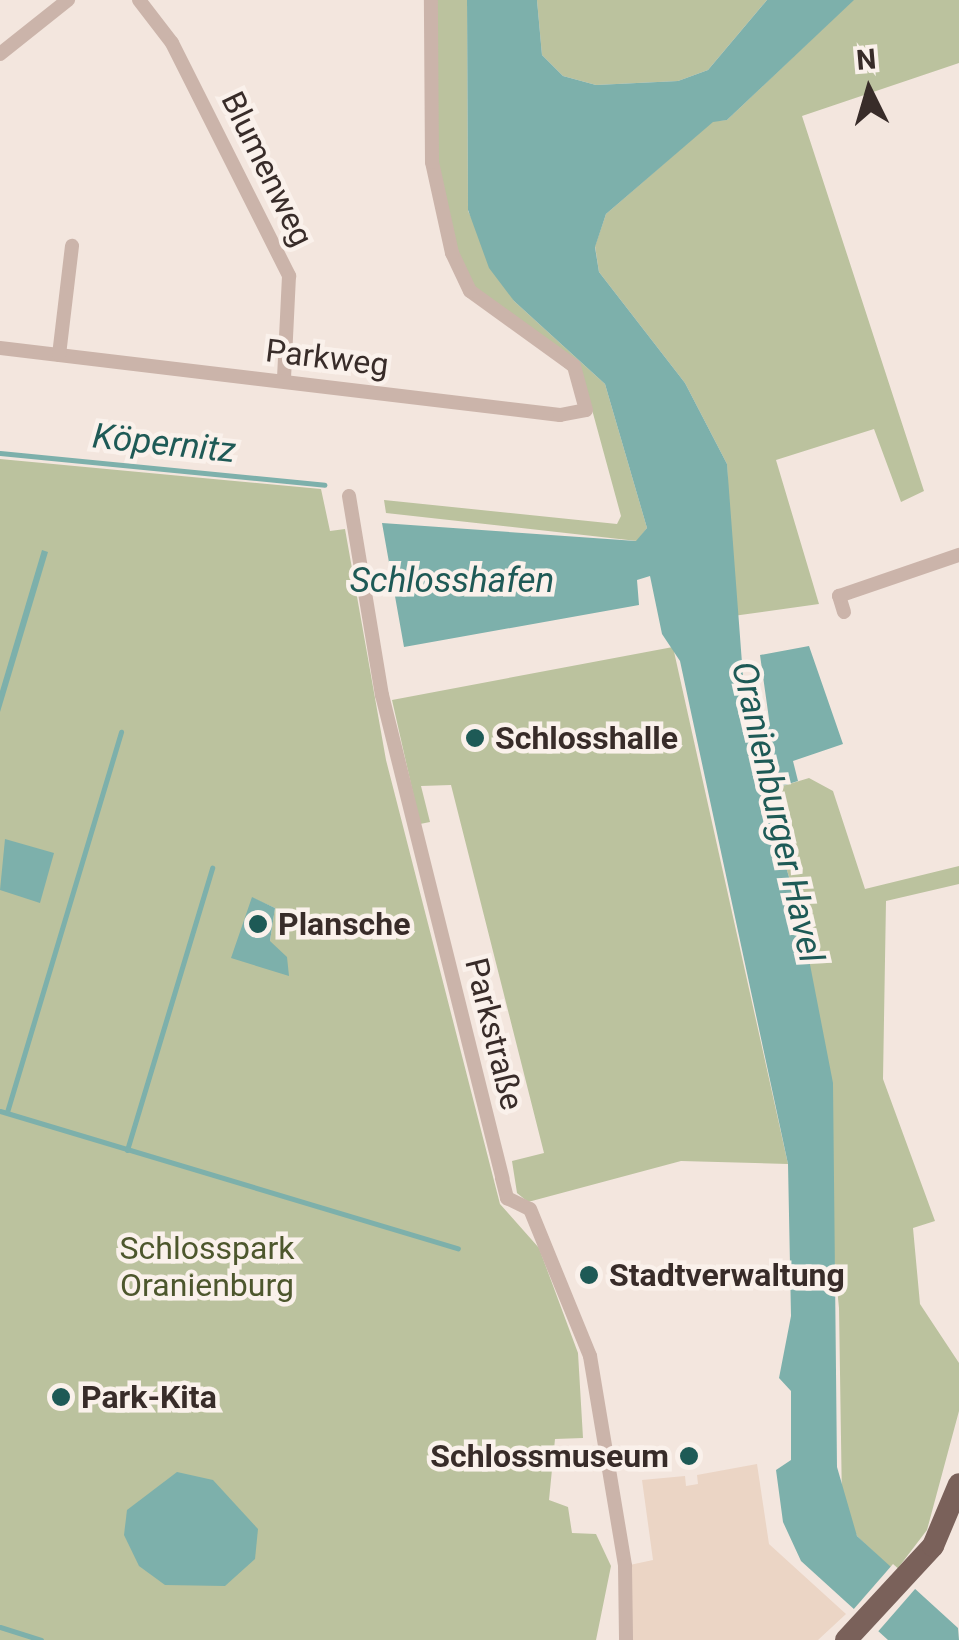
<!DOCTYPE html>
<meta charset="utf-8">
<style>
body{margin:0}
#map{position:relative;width:959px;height:1640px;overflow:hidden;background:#f3e6de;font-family:Roboto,sans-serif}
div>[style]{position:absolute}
.green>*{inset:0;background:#bbc29e}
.plaza>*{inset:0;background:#ebd5c5}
.water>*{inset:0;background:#7db0ab}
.pier>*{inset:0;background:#f3e6de;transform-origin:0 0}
.stream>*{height:5px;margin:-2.5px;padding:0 2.5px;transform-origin:2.5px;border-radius:2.5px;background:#7db0ab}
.street>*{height:14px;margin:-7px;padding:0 7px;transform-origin:7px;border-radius:7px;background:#cbb4aa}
.primary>*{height:22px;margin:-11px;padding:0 11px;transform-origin:11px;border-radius:11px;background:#7a615a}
.dots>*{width:28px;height:28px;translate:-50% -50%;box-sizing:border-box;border:5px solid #faf1eb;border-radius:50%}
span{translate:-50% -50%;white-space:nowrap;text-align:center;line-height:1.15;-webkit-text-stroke:9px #faf1eb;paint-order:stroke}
.street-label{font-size:32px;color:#382c29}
.poi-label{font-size:32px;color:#382c29;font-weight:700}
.left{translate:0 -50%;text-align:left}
.right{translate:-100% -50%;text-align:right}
.park-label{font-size:32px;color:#4d572d}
.water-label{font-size:35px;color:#1e5a56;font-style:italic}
.north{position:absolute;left:819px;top:40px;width:100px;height:100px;-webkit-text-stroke:8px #faf1eb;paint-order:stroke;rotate:355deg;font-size:28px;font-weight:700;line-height:40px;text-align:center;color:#382c29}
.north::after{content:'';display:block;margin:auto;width:35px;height:45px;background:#382c29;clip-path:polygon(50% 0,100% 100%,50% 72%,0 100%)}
</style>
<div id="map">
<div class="green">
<div style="clip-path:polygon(431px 0,467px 0,468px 211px,514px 301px,605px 384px,647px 528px,637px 541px,386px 513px,384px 500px,617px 524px,621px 516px,585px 384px,470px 291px,432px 162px)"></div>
<div style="clip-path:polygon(537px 0,767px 0,708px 70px,678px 81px,596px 85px,563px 76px,542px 55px)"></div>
<div style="clip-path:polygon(853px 0,959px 0,959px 63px,802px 116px,924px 491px,901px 502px,874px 429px,776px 460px,819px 604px,733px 616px,727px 464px,685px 383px,599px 272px,595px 246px,606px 214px,713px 121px,727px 120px)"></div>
<div style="clip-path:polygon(evenodd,0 459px,321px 489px,330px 531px,345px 529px,386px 760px,500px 1204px,539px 1248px,578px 1353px,583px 1438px,555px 1439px,549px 1500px,568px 1507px,572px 1533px,596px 1534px,611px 1566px,596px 1640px,0 1640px,0 459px,252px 898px,275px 908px,270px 941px,252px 898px)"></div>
<div style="clip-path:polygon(673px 647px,788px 1164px,681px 1161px,528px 1202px,517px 1193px,512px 1161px,544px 1153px,451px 785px,421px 786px,430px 822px,420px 824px,392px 700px)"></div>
<div style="clip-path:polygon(809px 778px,833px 791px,865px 889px,959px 866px,959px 884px,886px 901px,883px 1079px,935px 1221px,913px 1228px,920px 1304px,959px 1363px,959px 1411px,927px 1530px,895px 1572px,857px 1536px,842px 1504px,839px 1308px,800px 913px,763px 792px)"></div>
</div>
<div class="plaza">
<div style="clip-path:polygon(757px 1464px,769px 1544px,846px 1614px,818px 1640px,626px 1640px,625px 1566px,653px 1560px,642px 1480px,685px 1476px,686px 1486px,698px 1484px,697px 1475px)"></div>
</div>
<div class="water">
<div style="clip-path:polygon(467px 0,537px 0,542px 55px,563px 76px,596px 85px,678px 81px,708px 70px,767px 0,854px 0,727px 120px,713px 122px,606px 214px,595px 247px,599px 272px,685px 383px,727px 464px,746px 716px,756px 731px,770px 726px,760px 655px,809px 646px,843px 744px,793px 761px,798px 781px,763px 792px,800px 913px,833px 1083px,837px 1467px,857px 1536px,958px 1628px,959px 1640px,888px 1640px,801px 1561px,783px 1522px,776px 1470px,791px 1460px,791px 1391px,779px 1378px,791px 1316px,788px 1164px,680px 661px,662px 634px,650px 576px,637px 580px,639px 605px,404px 647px,382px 523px,636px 541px,647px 528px,605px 384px,514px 301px,489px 268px,468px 210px)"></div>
<div style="clip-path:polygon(42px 550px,48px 552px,0 712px,0 691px)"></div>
<div style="clip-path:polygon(5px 839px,54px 853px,40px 903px,0 890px)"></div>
<div style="clip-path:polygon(252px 897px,275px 908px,270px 941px,287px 957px,289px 976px,231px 958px)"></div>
<div style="clip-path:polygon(177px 1472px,213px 1480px,258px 1529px,255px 1559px,225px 1586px,165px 1585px,139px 1566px,124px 1535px,127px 1510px)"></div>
</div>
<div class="pier">
<div style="left:893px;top:1564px;width:33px;height:66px;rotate:41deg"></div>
</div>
<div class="stream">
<div style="left:0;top:453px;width:326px;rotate:5.6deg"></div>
<div style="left:0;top:1111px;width:478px;rotate:16.7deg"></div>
<div style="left:7px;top:1112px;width:397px;rotate:-73.3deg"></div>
<div style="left:127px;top:1150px;width:295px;rotate:-73.2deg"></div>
<div style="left:0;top:1627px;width:43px;rotate:17.6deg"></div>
</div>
<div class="street">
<div style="left:139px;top:0;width:54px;rotate:52.5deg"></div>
<div style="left:172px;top:43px;width:261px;rotate:63.3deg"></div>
<div style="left:289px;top:276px;width:104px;rotate:92.8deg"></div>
<div style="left:0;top:54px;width:87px;rotate:-38.5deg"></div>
<div style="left:0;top:348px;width:564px;rotate:6.82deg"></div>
<div style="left:560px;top:415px;width:26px;rotate:-11deg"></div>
<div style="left:586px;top:410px;width:46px;rotate:-105.3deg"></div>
<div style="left:574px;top:366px;width:128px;rotate:-144.2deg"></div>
<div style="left:470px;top:291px;width:42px;rotate:-115.3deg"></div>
<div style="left:452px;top:253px;width:93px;rotate:-102.4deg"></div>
<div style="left:432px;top:162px;width:162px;rotate:-90.4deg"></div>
<div style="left:59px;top:355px;width:110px;rotate:-83.2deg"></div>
<div style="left:349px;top:496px;width:202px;rotate:80.6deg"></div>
<div style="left:382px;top:695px;width:498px;rotate:76deg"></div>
<div style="left:502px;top:1178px;width:21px;rotate:76deg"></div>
<div style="left:507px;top:1198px;width:25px;rotate:26deg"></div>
<div style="left:530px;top:1209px;width:159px;rotate:67.8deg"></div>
<div style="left:590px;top:1356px;width:213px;rotate:80.5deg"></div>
<div style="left:625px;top:1566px;width:74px;rotate:89.2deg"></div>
<div style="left:844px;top:612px;width:17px;rotate:-107deg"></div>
<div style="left:839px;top:596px;width:127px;rotate:-18.9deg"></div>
</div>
<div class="primary">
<div style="left:846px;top:1640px;width:128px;rotate:-47.2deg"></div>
<div style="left:933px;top:1546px;width:67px;rotate:-67.2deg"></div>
</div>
<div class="dots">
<div style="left:475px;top:738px;background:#1e5a56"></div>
<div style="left:258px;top:924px;background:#1e5a56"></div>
<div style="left:589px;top:1275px;background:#1e5a56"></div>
<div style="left:61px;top:1397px;background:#1e5a56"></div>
<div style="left:689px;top:1456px;background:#1e5a56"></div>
</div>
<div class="street-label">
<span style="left:267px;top:169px;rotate:64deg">Blumenweg</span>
<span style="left:327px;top:358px;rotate:7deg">Parkweg</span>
<span style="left:494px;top:1034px;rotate:76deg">Parkstraße</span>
</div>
<div class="poi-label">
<span class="left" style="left:495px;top:738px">Schlosshalle</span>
<span class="left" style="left:278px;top:924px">Plansche</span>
<span class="left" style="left:609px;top:1275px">Stadtverwaltung</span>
<span class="left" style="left:81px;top:1397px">Park-Kita</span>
<span class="right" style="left:669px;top:1456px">Schlossmuseum</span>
</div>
<div class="park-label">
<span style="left:207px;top:1267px">Schlosspark<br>Oranienburg</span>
</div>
<div class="water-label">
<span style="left:164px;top:444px;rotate:6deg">Köpernitz</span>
<span style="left:452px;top:581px">Schlosshafen</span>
<span style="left:777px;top:812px;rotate:77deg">Oranienburger Havel</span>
</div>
<div class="north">N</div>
</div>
